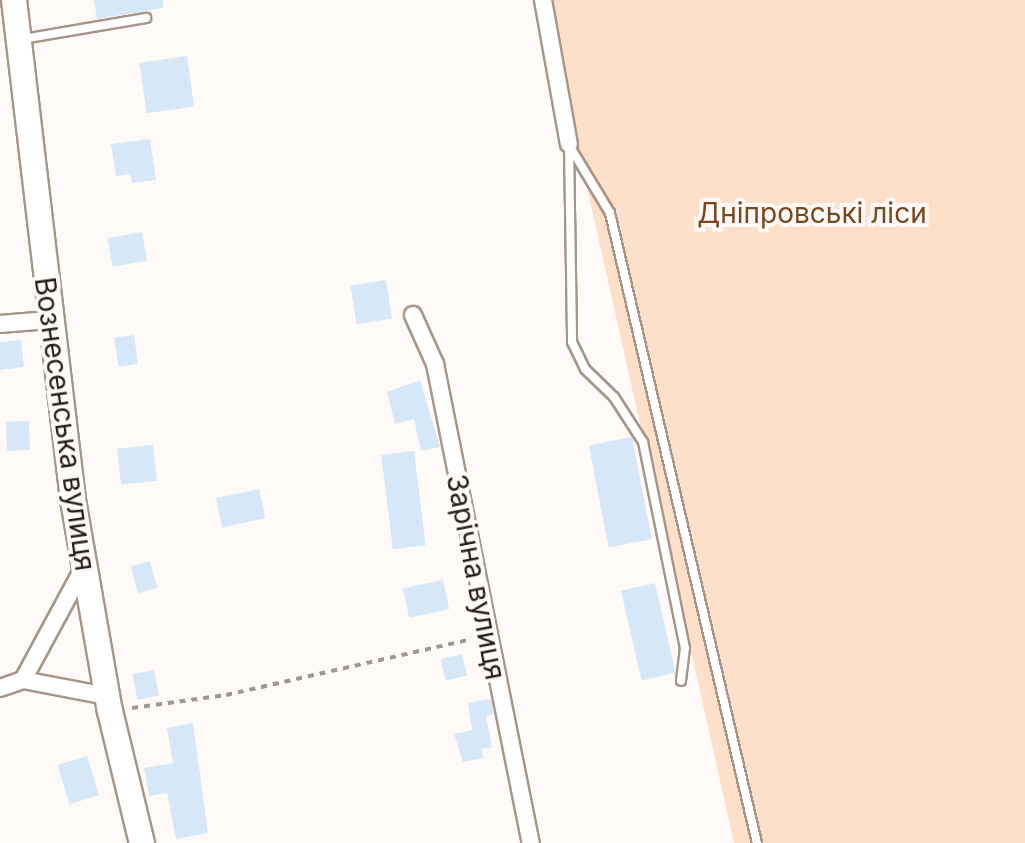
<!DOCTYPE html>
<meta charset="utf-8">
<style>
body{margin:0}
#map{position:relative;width:1025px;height:843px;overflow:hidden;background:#fffaf8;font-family:Inter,sans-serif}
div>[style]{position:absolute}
.green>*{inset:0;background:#fddfca}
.building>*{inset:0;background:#d6e7f7;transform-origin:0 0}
.path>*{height:4px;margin-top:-2px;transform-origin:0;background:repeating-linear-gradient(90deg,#9e9895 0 6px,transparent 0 12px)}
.roads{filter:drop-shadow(2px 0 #a79588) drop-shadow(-2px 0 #a79588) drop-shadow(0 2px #a79588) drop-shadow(0 -2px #a79588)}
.service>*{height:8px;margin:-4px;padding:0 4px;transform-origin:4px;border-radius:4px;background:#fff}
.minor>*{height:16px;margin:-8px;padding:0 8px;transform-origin:8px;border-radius:8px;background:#fff}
.secondary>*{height:24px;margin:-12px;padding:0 12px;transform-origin:12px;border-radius:12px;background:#fff}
span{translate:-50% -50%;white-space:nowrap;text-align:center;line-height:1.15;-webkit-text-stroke:8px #fffaf8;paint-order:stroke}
.park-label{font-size:28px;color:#7a471d}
.street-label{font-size:28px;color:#241d18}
</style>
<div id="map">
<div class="green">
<div style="clip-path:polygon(545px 0,1025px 0,1025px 843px,734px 843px)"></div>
</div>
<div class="building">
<div style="clip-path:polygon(94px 0,163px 0,163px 8px,97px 19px)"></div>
<div style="left:187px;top:56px;width:51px;height:48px;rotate:82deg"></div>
<div style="clip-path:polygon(150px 139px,156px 180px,132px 183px,130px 174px,116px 176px,111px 144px)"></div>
<div style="left:142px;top:232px;width:29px;height:35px;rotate:80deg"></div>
<div style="left:386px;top:280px;width:39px;height:36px;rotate:81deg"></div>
<div style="left:134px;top:335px;width:29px;height:20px;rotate:82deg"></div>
<div style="clip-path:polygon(21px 340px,24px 367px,0 370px,0 342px)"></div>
<div style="clip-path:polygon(420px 380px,440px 447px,421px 451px,414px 419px,395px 424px,387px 392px)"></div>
<div style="left:29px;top:421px;width:29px;height:23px;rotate:88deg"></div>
<div style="left:632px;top:437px;width:104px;height:44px;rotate:79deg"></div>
<div style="left:153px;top:445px;width:36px;height:36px;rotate:84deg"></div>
<div style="left:414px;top:451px;width:95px;height:33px;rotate:83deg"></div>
<div style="left:259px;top:489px;width:30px;height:44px;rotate:78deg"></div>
<div style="left:150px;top:561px;width:28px;height:20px;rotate:75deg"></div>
<div style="left:443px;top:580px;width:30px;height:41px;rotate:78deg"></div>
<div style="left:655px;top:583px;width:92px;height:35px;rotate:77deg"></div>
<div style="left:462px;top:654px;width:22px;height:22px;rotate:77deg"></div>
<div style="left:154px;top:670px;width:26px;height:22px;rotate:79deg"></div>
<div style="clip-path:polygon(491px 699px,494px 714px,486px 716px,492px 747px,482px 749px,483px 758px,463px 762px,454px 734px,472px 730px,468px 703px)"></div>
<div style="clip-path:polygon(193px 723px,208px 833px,176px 839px,167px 793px,149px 796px,144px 768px,173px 763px,167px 728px)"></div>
<div style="left:87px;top:756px;width:41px;height:31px;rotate:73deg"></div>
</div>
<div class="path">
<div style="left:132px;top:708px;width:95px;rotate:-7.9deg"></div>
<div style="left:226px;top:695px;width:252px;rotate:-12.8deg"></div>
</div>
<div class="roads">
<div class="service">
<div style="left:23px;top:39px;width:125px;rotate:-9.7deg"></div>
<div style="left:569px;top:145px;width:79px;rotate:58.9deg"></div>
<div style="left:610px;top:213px;width:647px;rotate:76.87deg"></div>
<div style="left:569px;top:145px;width:197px;rotate:89.1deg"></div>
<div style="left:572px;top:342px;width:30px;rotate:64deg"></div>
<div style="left:585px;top:369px;width:40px;rotate:44deg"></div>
<div style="left:614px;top:397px;width:54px;rotate:57.2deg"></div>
<div style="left:643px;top:442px;width:210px;rotate:78.5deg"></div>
<div style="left:685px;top:648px;width:33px;rotate:97deg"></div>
</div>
<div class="minor">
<div style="left:543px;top:0;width:146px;rotate:79.8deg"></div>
<div style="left:413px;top:315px;width:54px;rotate:65.8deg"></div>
<div style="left:435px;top:364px;width:489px;rotate:78.7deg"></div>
<div style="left:0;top:324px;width:49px;rotate:-4.7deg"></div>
<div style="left:23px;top:680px;width:128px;rotate:-61.6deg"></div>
<div style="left:0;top:688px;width:24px;rotate:-19deg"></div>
<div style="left:23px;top:680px;width:86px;rotate:10.8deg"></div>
</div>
<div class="secondary">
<div style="left:14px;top:0;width:503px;rotate:83.27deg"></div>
<div style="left:73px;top:500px;width:214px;rotate:80.1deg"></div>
<div style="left:110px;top:711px;width:136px;rotate:76.4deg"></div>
</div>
</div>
<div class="park-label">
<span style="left:812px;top:213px">Дніпровські ліси</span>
</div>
<div class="street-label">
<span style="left:65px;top:424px;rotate:82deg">Вознесенська вулиця</span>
<span style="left:476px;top:577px;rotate:79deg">Зарічна вулиця</span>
</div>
</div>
